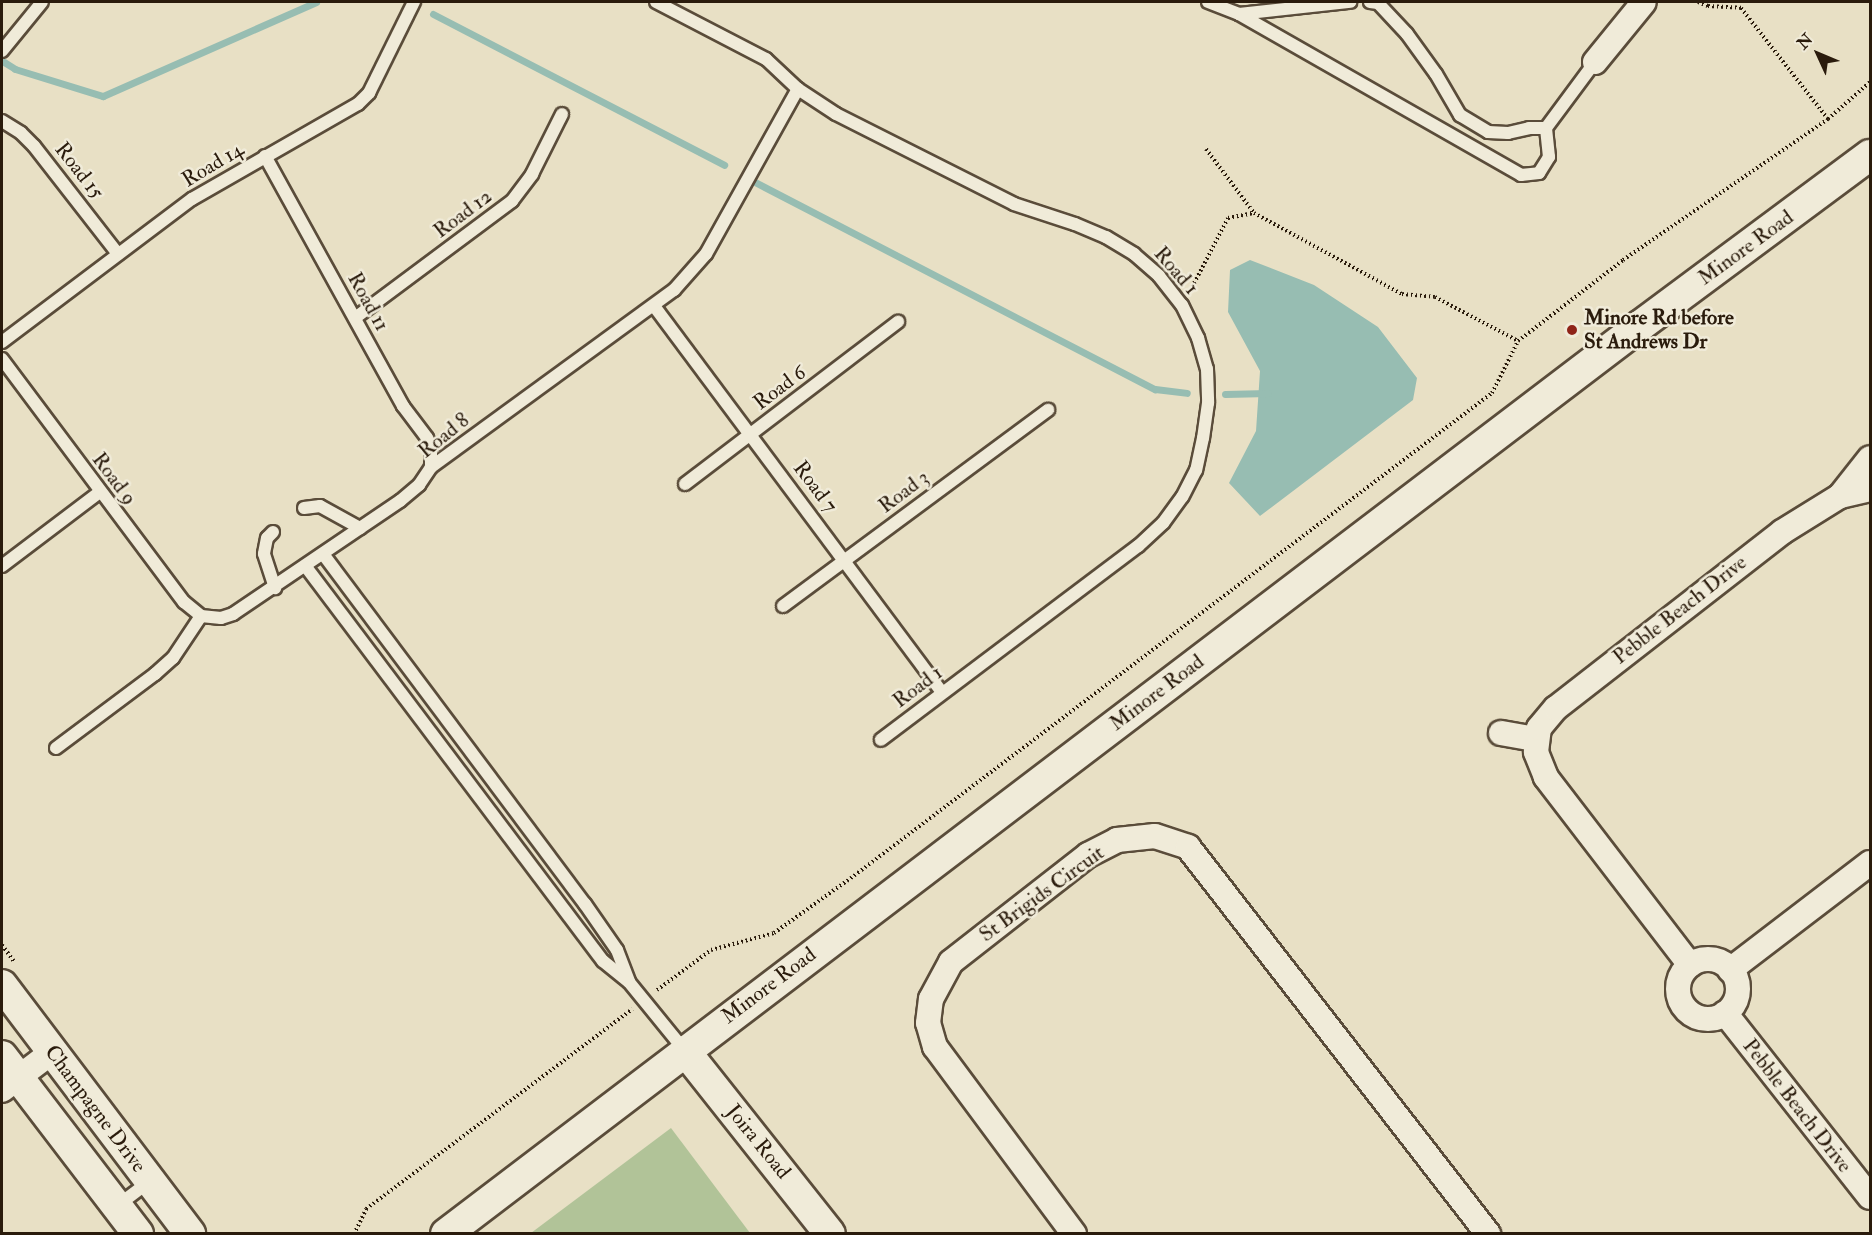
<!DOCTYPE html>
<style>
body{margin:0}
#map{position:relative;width:1872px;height:1235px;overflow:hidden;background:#e8e0c5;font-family:"IM FELL Double Pica",serif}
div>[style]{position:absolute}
.green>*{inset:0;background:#b1c398}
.water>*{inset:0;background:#97bdb2}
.stream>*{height:7px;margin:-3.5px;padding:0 3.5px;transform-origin:3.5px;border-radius:3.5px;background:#97bdb2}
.path>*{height:4px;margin-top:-2px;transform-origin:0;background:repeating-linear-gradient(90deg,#2a1b0c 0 1.5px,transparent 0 4.5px)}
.roads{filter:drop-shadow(2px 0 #5a4c3a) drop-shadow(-2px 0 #5a4c3a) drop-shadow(0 2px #5a4c3a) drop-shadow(0 -2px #5a4c3a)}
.service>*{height:12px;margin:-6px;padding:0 6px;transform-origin:6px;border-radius:6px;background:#f0ebd9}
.minor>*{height:24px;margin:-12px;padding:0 12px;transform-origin:12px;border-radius:12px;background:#f0ebd9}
.minor>.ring{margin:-12px;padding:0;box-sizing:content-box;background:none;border:24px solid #f0ebd9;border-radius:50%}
.tertiary>*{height:30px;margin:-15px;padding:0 15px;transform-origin:15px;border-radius:15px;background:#f0ebd9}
.dots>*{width:16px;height:16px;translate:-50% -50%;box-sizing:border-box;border:3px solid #f0ebd9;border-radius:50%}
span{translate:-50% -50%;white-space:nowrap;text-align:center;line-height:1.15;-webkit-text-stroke:5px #f0ebd9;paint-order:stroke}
.street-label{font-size:21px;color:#2a1b0c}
.poi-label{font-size:21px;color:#2a1b0c;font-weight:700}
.left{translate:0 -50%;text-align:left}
.frame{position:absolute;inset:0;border:3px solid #2a1b0c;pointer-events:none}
.north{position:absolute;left:1788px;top:24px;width:60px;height:60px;-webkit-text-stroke:4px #f0ebd9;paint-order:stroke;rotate:314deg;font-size:16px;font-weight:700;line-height:24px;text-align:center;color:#2a1b0c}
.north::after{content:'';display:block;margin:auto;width:21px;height:27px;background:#2a1b0c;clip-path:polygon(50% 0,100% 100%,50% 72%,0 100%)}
</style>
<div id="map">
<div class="green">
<div style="clip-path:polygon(671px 1128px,750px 1233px,531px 1233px)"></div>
</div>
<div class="water">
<div style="clip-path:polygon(1250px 260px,1314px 285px,1378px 327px,1417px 378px,1413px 400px,1260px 516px,1229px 483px,1256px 431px,1260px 371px,1228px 312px,1230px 270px)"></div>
</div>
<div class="stream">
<div style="left:433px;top:14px;width:328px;rotate:27.4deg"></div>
<div style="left:4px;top:62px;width:13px;rotate:32deg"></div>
<div style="left:15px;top:69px;width:92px;rotate:17.1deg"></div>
<div style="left:103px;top:96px;width:233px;rotate:-23.8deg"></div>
<div style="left:751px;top:180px;width:455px;rotate:27.4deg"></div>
<div style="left:1155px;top:389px;width:32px;rotate:7deg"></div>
<div style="left:1225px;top:394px;width:43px;rotate:-1.3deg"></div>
</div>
<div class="path">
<div style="left:1698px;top:2px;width:11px;rotate:22deg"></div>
<div style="left:1708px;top:6px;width:33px;rotate:3deg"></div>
<div style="left:1741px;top:8px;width:141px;rotate:51.9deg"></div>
<div style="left:1206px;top:149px;width:80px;rotate:53.1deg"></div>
<div style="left:1190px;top:291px;width:82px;rotate:-62.5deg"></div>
<div style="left:1228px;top:218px;width:26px;rotate:-11deg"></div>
<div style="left:1254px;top:213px;width:169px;rotate:28.7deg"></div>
<div style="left:1402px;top:294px;width:33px;rotate:5deg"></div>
<div style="left:1435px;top:297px;width:94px;rotate:27.9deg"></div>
<div style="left:2px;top:945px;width:22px;rotate:54deg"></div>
<div style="left:657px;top:990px;width:67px;rotate:-36.5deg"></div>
<div style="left:711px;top:950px;width:65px;rotate:-15.1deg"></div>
<div style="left:774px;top:933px;width:90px;rotate:-35.5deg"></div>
<div style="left:847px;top:881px;width:809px;rotate:-37.11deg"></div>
<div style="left:1492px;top:393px;width:58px;rotate:-63.4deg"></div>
<div style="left:1518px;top:341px;width:133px;rotate:-37.6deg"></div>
<div style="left:1623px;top:260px;width:249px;rotate:-34.5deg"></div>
<div style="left:1828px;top:119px;width:56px;rotate:-41.4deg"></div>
<div style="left:354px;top:1234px;width:28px;rotate:-64deg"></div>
<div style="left:366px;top:1209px;width:333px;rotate:-36.9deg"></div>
</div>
<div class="roads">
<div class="service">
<div style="left:656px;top:2px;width:124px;rotate:27.4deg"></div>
<div style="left:766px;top:59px;width:44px;rotate:43.2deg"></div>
<div style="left:798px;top:89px;width:45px;rotate:33.3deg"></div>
<div style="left:836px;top:114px;width:199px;rotate:26.8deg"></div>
<div style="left:1014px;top:204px;width:64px;rotate:18.2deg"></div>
<div style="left:1075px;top:224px;width:34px;rotate:23deg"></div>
<div style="left:1106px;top:237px;width:33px;rotate:31deg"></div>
<div style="left:1134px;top:254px;width:33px;rotate:41deg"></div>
<div style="left:1159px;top:276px;width:37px;rotate:52deg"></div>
<div style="left:1182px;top:305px;width:37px;rotate:64deg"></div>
<div style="left:1198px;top:338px;width:32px;rotate:74deg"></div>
<div style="left:1207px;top:369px;width:34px;rotate:88deg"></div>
<div style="left:1208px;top:403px;width:35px;rotate:98deg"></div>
<div style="left:1203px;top:438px;width:33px;rotate:102deg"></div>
<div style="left:1196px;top:470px;width:30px;rotate:117deg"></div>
<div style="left:1182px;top:497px;width:32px;rotate:126deg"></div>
<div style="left:1163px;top:523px;width:34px;rotate:137deg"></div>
<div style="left:1138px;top:546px;width:322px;rotate:143deg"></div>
<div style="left:1208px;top:2px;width:33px;rotate:21deg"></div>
<div style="left:1239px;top:14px;width:325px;rotate:29.7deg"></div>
<div style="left:1521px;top:175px;width:18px;rotate:-6deg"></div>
<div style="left:1539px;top:173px;width:19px;rotate:-58deg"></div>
<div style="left:1549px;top:157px;width:29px;rotate:-96deg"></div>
<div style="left:1546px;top:128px;width:82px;rotate:-53.4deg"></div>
<div style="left:1370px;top:2px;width:8px;rotate:7deg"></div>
<div style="left:1378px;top:3px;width:42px;rotate:46.9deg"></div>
<div style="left:1407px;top:34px;width:49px;rotate:54.1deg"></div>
<div style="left:1436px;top:74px;width:48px;rotate:59.7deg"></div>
<div style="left:1460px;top:115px;width:33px;rotate:31deg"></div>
<div style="left:1488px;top:132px;width:20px;rotate:3deg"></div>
<div style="left:1508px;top:133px;width:22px;rotate:-13deg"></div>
<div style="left:1529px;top:128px;width:17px"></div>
<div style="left:1239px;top:14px;width:112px;rotate:-6.2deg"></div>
<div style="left:2px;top:51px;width:63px;rotate:-50.8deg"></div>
<div style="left:2px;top:121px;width:22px;rotate:32deg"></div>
<div style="left:21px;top:133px;width:18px;rotate:45deg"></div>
<div style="left:34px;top:146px;width:137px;rotate:52.1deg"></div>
<div style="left:265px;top:156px;width:286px;rotate:61.1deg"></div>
<div style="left:403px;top:406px;width:40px;rotate:53deg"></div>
<div style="left:427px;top:438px;width:11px;rotate:68deg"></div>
<div style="left:431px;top:448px;width:19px;rotate:90deg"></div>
<div style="left:654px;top:306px;width:482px;rotate:53.3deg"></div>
<div style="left:355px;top:318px;width:196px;rotate:-36.7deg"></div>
<div style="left:512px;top:201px;width:34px;rotate:-53deg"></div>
<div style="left:532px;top:174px;width:67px;rotate:-63.4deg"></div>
<div style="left:2px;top:342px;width:238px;rotate:-37deg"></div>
<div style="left:192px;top:199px;width:191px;rotate:-29.8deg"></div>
<div style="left:358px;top:104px;width:16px;rotate:-45deg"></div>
<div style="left:369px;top:93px;width:102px;rotate:-63.7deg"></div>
<div style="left:2px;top:359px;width:304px;rotate:53.2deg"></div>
<div style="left:184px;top:602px;width:22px;rotate:39deg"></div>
<div style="left:201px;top:616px;width:20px;rotate:6deg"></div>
<div style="left:221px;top:618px;width:13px;rotate:-18deg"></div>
<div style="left:233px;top:614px;width:202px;rotate:-34.1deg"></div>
<div style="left:400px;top:501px;width:25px;rotate:-40deg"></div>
<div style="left:419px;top:485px;width:22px;rotate:-56deg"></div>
<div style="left:431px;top:467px;width:301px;rotate:-36.1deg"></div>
<div style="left:674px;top:290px;width:48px;rotate:-48.4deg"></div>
<div style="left:706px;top:254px;width:189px;rotate:-60.9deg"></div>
<div style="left:685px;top:484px;width:268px;rotate:-37.3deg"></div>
<div style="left:304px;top:508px;width:16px;rotate:-7deg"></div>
<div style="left:320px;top:506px;width:46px;rotate:28.8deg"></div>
<div style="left:273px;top:532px;width:8px;rotate:135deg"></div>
<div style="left:267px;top:538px;width:16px;rotate:101deg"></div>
<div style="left:264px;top:554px;width:36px;rotate:72deg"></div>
<div style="left:323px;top:554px;width:437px;rotate:53.2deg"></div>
<div style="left:585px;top:904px;width:56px;rotate:55.2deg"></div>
<div style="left:617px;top:950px;width:34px;rotate:69deg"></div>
<div style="left:2px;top:566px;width:123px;rotate:-37.1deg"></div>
<div style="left:306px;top:567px;width:493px;rotate:53deg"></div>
<div style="left:603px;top:961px;width:33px;rotate:39deg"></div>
<div style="left:629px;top:982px;width:89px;rotate:50.9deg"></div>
<div style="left:783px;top:606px;width:330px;rotate:-36.5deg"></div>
<div style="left:56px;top:748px;width:124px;rotate:-36.8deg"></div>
<div style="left:155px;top:674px;width:24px;rotate:-42deg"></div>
<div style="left:173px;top:658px;width:50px;rotate:-56.3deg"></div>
<div style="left:117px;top:1206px;width:41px;rotate:-37.1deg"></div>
</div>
<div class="minor">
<div style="left:1595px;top:62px;width:77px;rotate:-50.8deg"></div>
<div style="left:1840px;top:496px;width:48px;rotate:-51.7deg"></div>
<div style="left:1501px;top:733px;width:36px;rotate:10deg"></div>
<div class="ring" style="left:1678px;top:959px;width:36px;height:36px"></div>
<div style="left:1690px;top:965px;width:237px;rotate:-127.5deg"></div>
<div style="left:1546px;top:777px;width:27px;rotate:-112deg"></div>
<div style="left:1536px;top:752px;width:24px;rotate:-83deg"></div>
<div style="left:1539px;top:728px;width:26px;rotate:-50deg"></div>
<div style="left:1556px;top:708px;width:286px;rotate:-37.9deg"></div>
<div style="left:1782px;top:532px;width:68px;rotate:-31.8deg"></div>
<div style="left:1840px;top:496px;width:31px;rotate:-13deg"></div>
<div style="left:1730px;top:970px;width:176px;rotate:-37.4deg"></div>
<div style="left:1725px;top:1013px;width:234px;rotate:51.8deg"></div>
<div style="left:2px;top:1090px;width:63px;rotate:-37.2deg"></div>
<div style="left:1074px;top:1234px;width:233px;rotate:-126.6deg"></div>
<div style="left:935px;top:1047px;width:25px;rotate:-106deg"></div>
<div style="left:928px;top:1023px;width:24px;rotate:-83deg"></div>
<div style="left:931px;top:999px;width:42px;rotate:-61.6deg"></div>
<div style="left:951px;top:962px;width:174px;rotate:-38deg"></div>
<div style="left:1088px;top:855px;width:33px;rotate:-27deg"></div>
<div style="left:1117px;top:840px;width:38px;rotate:-6deg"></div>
<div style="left:1155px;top:836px;width:35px;rotate:18deg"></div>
<div style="left:1188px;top:847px;width:490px;rotate:52.2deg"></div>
</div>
<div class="tertiary">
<div style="left:2px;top:985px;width:312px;rotate:52.9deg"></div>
<div style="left:685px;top:1051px;width:233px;rotate:51.6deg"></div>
<div style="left:2px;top:1056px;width:224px;rotate:52.6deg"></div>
<div style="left:446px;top:1234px;width:1501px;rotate:-37.26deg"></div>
<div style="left:1641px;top:325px;width:285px;rotate:-36.6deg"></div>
</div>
</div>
<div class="dots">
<div style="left:1572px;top:330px;background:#8f2418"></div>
</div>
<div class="street-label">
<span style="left:213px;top:165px;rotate:-31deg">Road 14</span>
<span style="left:79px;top:171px;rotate:52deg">Road 15</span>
<span style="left:463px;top:214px;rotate:-37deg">Road 12</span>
<span style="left:1746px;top:248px;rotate:-36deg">Minore Road</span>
<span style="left:1176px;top:271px;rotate:49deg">Road 1</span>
<span style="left:368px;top:302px;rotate:61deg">Road 11</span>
<span style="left:780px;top:388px;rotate:-37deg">Road 6</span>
<span style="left:444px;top:436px;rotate:-39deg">Road 8</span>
<span style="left:114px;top:479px;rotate:53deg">Road 9</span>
<span style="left:815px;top:487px;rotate:53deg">Road 7</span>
<span style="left:904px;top:492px;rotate:-37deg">Road 3</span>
<span style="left:1680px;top:610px;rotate:-38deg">Pebble Beach Drive</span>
<span style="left:918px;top:687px;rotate:-37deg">Road 1</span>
<span style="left:1157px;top:693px;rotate:-37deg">Minore Road</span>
<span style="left:1042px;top:894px;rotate:-36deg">St Brigids Circuit</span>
<span style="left:769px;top:986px;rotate:-37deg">Minore Road</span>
<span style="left:1797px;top:1106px;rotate:52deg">Pebble Beach Drive</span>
<span style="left:95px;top:1109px;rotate:53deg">Champagne Drive</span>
<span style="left:758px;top:1142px;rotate:51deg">Joira Road</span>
</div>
<div class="poi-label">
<span class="left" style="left:1584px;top:330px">Minore Rd before<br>St Andrews Dr</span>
</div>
<div class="frame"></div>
<div class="north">N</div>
</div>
